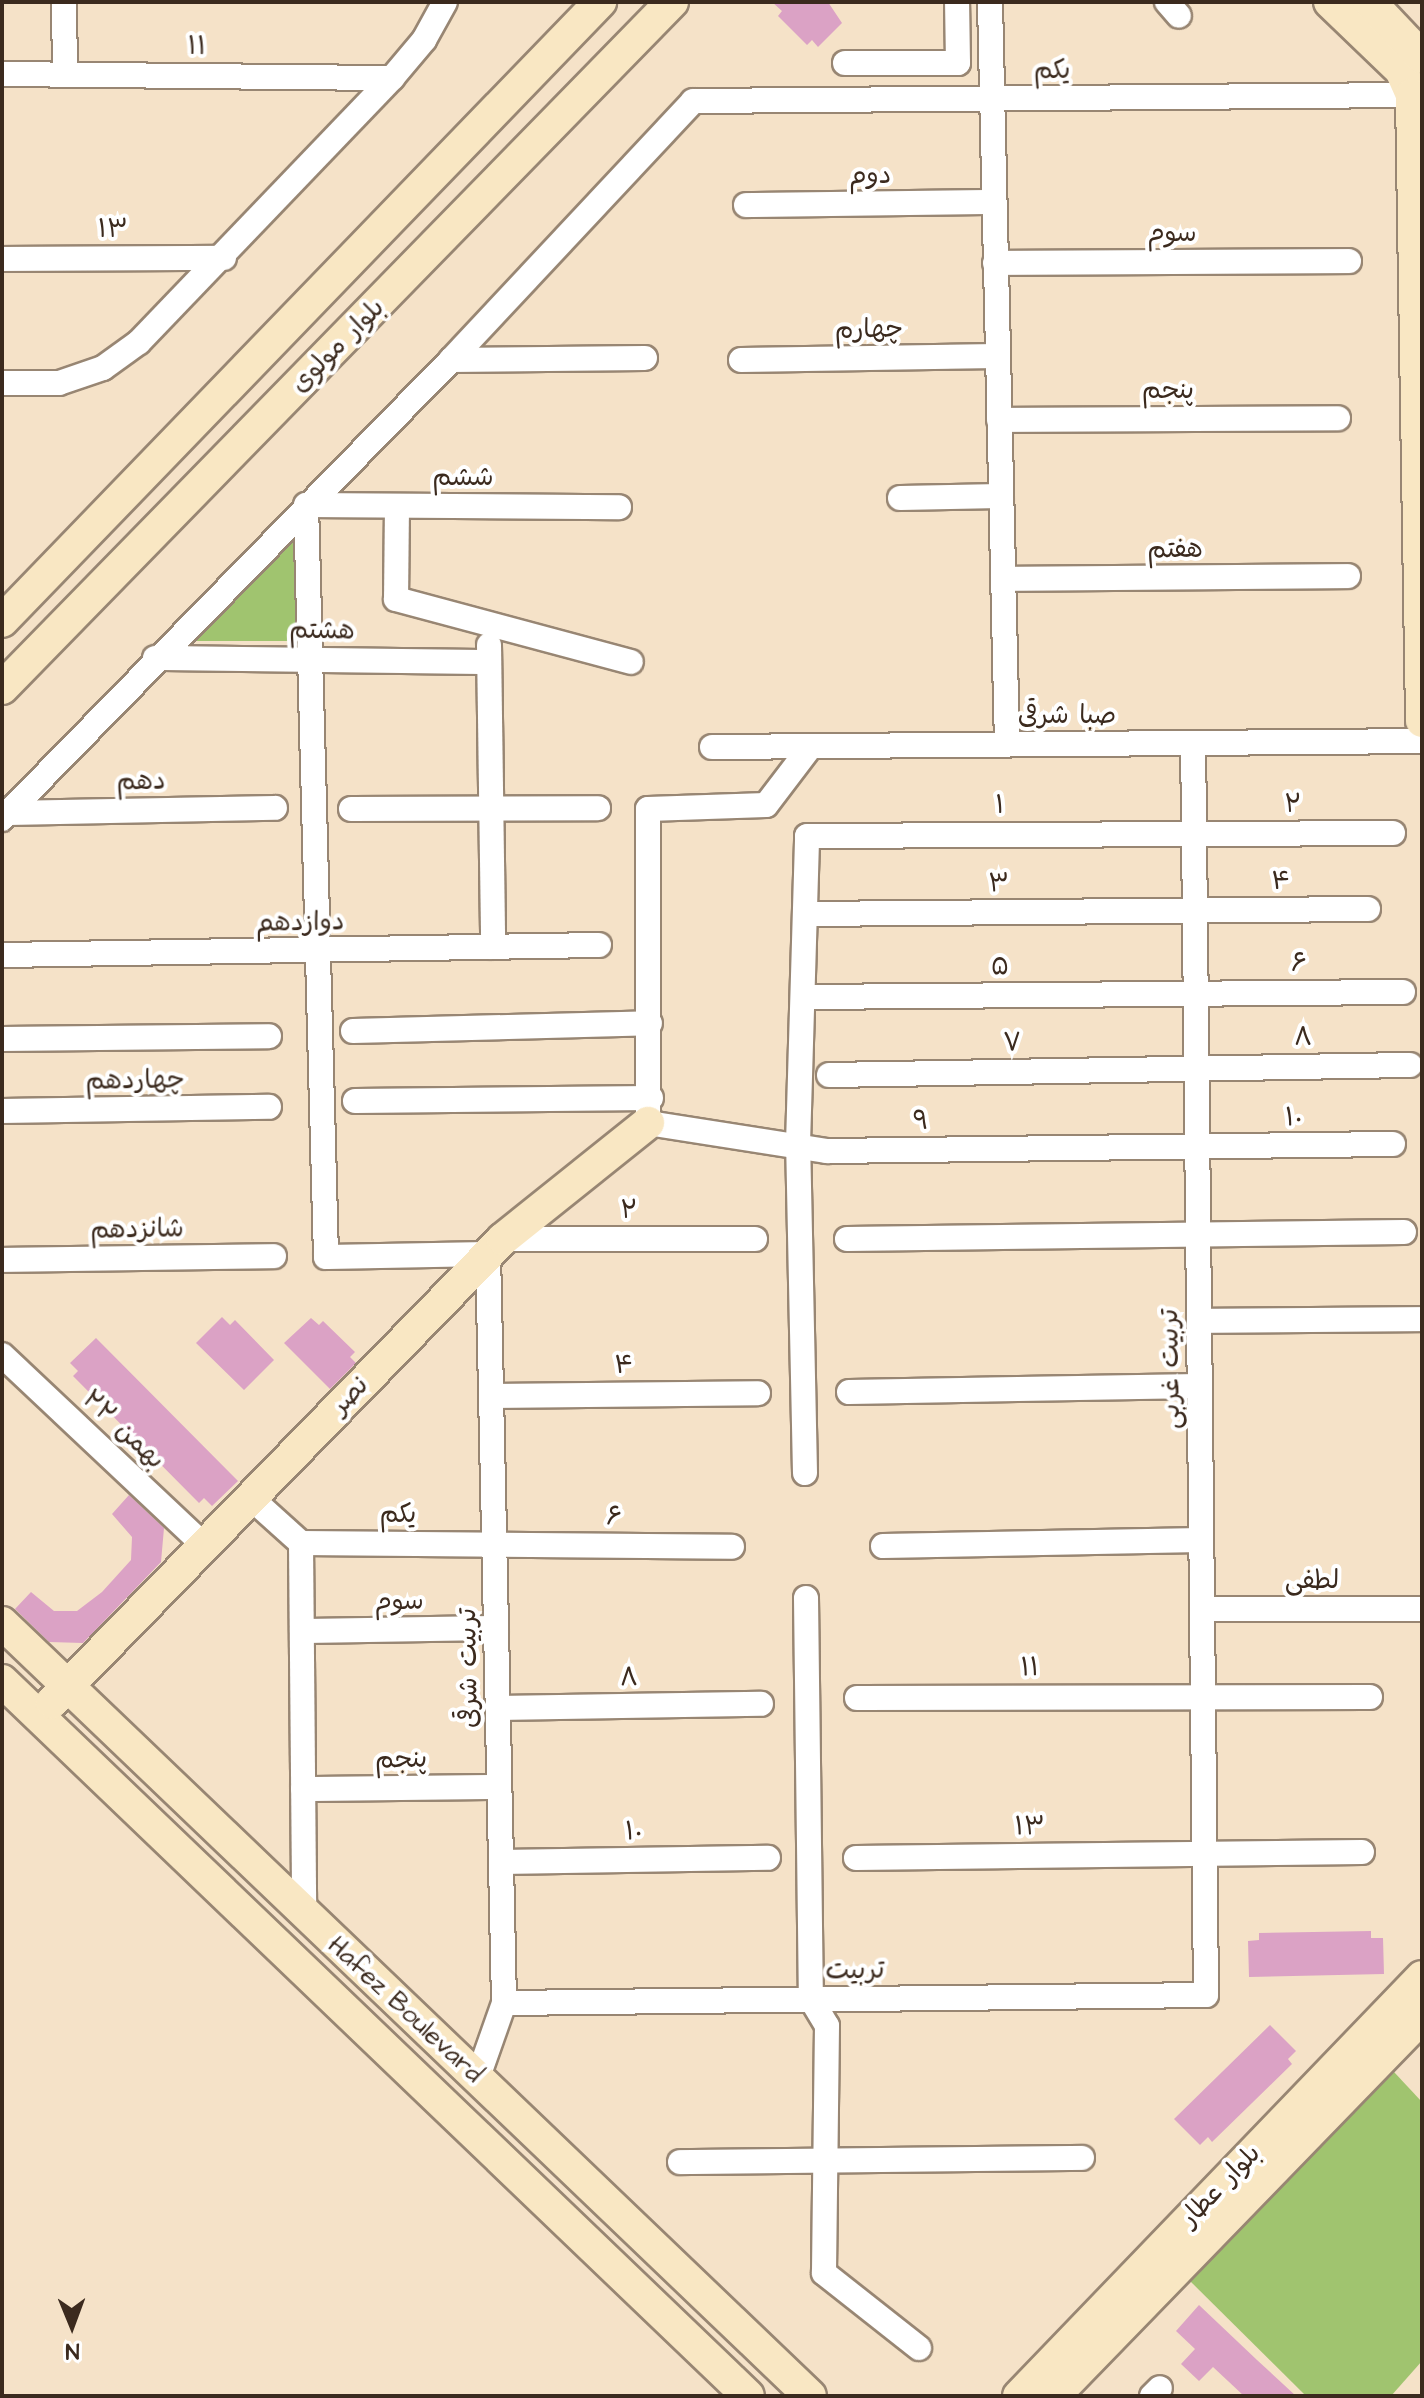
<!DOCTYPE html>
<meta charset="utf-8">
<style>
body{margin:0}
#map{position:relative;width:1424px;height:2398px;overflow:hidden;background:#f5e2c8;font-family:"Architects Daughter","Playpen Sans Arabic",sans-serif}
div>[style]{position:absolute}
.green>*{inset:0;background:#a0c46f}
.building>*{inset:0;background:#dba2c5}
.roads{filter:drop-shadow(2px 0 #988673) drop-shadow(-2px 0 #988673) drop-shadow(0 2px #988673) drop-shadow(0 -2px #988673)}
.street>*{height:24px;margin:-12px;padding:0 12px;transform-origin:12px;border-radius:12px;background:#fff}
.secondary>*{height:32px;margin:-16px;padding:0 16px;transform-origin:16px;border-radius:16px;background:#f9e7c3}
span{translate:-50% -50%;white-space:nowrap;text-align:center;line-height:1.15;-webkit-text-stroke:8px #fff;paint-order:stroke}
.street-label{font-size:26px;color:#3b2a1e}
.frame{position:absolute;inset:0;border:4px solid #3b2a1e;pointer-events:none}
.north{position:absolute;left:32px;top:2286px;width:80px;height:80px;-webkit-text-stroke:6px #fff;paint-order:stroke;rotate:179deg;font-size:22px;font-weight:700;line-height:32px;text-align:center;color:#3b2a1e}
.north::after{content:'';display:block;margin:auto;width:28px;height:36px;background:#3b2a1e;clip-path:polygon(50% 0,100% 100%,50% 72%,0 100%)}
</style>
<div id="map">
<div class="green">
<div style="clip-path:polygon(297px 530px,297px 641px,187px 641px)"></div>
<div style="clip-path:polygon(1394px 2072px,1422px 2102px,1422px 2361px,1391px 2396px,1306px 2396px,1189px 2280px)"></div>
</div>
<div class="building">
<div style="clip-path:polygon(772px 2px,828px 2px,842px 23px,818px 47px,812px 40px,807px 45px,778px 16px,782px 11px)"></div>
<div style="clip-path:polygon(222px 1317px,230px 1325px,235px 1320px,274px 1360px,244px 1390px,196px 1343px)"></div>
<div style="clip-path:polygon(311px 1318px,319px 1325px,323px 1321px,355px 1352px,350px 1357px,356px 1363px,330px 1389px,284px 1343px)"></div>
<div style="clip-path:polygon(96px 1338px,238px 1481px,212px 1506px,204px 1498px,199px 1503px,73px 1376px,78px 1371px,70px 1363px)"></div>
<div style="clip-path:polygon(129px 1495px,164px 1528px,161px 1562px,83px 1643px,49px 1642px,15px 1609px,31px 1592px,54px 1611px,77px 1611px,102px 1592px,131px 1560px,132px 1537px,112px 1514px)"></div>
<div style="clip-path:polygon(1371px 1931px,1371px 1938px,1383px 1938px,1384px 1974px,1249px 1977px,1248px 1941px,1259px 1940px,1259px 1933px)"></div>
<div style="clip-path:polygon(1270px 2025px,1296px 2051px,1288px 2059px,1292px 2064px,1212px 2142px,1208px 2137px,1200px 2145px,1174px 2119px)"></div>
<div style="clip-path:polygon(1199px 2305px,1257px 2360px,1296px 2396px,1244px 2396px,1213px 2367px,1199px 2381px,1181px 2364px,1195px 2349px,1176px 2331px)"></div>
</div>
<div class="roads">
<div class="street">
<div style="left:64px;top:2px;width:71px;rotate:89.2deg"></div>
<div style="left:990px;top:2px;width:742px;rotate:88.69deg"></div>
<div style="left:1167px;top:2px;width:18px;rotate:49deg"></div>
<div style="left:845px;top:63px;width:113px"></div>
<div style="left:958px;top:63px;width:61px;rotate:-90.9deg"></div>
<div style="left:2px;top:74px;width:390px;rotate:0.6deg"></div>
<div style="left:746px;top:205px;width:248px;rotate:-0.7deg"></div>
<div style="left:2px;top:259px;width:222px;rotate:-0.3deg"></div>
<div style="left:995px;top:263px;width:354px;rotate:-0.3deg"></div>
<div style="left:451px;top:360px;width:194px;rotate:-0.6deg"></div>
<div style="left:741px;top:360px;width:256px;rotate:-0.9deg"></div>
<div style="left:2px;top:383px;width:57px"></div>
<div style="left:59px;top:383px;width:46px;rotate:-18.8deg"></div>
<div style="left:103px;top:368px;width:44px;rotate:-35.8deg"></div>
<div style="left:139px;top:342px;width:366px;rotate:-46.2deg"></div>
<div style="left:392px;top:78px;width:50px;rotate:-49.9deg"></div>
<div style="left:424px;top:40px;width:43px;rotate:-61.1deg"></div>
<div style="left:999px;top:420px;width:339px;rotate:-0.3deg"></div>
<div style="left:900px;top:498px;width:101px;rotate:-1.1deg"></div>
<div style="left:397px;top:506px;width:93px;rotate:90.6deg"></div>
<div style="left:396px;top:599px;width:243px;rotate:15deg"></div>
<div style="left:1003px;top:579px;width:345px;rotate:-0.5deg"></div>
<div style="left:489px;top:645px;width:302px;rotate:89.2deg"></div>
<div style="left:155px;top:658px;width:334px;rotate:0.7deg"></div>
<div style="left:811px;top:746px;width:74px;rotate:127.3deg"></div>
<div style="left:766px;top:805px;width:118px;rotate:178.1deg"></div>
<div style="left:648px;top:809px;width:314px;rotate:90deg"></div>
<div style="left:648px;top:1123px;width:181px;rotate:8.9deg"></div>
<div style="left:827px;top:1151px;width:566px;rotate:-0.71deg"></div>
<div style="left:712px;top:747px;width:710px;rotate:-0.48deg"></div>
<div style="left:351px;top:809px;width:247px;rotate:-0.2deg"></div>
<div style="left:8px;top:813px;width:267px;rotate:-1.1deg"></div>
<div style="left:2px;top:819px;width:642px;rotate:-45.63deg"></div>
<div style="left:451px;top:360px;width:354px;rotate:-46.9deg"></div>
<div style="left:693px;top:101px;width:719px;rotate:-0.48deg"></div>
<div style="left:805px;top:914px;width:563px;rotate:-0.51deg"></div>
<div style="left:2px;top:955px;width:597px;rotate:-0.96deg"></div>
<div style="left:805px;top:997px;width:598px;rotate:-0.48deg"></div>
<div style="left:353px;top:1031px;width:297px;rotate:-1.5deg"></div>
<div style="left:2px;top:1039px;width:267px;rotate:-0.6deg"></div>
<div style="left:829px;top:1075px;width:581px;rotate:-0.99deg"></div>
<div style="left:355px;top:1101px;width:296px;rotate:-0.6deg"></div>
<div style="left:2px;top:1111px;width:267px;rotate:-0.9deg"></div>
<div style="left:503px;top:1239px;width:252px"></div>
<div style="left:847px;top:1239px;width:557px;rotate:-0.72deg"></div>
<div style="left:2px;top:1260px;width:272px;rotate:-0.8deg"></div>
<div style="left:1199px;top:1321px;width:223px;rotate:-0.5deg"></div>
<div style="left:2px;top:1355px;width:279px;rotate:43.3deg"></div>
<div style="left:849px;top:1392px;width:350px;rotate:-1deg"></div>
<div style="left:491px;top:1396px;width:267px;rotate:-0.6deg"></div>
<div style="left:805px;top:1473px;width:329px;rotate:-91.2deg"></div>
<div style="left:798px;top:1144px;width:308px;rotate:-88.3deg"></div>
<div style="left:807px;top:836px;width:586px;rotate:-0.29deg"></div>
<div style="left:251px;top:1498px;width:67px;rotate:42deg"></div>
<div style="left:301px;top:1543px;width:373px;rotate:89.5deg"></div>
<div style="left:301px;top:1543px;width:431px;rotate:0.5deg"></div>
<div style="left:883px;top:1546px;width:318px;rotate:-1.1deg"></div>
<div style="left:806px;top:1598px;width:401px;rotate:89.3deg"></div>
<div style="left:811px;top:1999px;width:31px;rotate:59deg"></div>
<div style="left:827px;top:2026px;width:247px;rotate:90.7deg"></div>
<div style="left:824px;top:2273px;width:121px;rotate:38.3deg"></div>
<div style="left:1202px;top:1609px;width:220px"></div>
<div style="left:302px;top:1631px;width:194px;rotate:-0.9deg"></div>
<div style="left:857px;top:1698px;width:513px;rotate:-0.11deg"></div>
<div style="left:498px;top:1708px;width:263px;rotate:-0.9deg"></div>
<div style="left:303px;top:1789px;width:196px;rotate:-0.6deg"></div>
<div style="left:856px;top:1858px;width:506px;rotate:-0.68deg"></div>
<div style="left:501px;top:1862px;width:267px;rotate:-0.9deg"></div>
<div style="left:504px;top:2003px;width:702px;rotate:-0.65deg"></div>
<div style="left:1206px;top:1995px;width:1252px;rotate:-90.59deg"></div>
<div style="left:478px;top:2077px;width:78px;rotate:-70.6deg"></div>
<div style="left:504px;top:2003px;width:749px;rotate:-91.22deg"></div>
<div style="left:488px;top:1254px;width:162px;rotate:178.9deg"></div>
<div style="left:326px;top:1257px;width:752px;rotate:-91.52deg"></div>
<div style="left:306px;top:505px;width:313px;rotate:0.4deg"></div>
<div style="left:680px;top:2162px;width:402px;rotate:-0.6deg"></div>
<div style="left:1152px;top:2396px;width:11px;rotate:-45deg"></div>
</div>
<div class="secondary">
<div style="left:1330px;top:2px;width:98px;rotate:43.8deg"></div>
<div style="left:1401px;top:70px;width:27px;rotate:66deg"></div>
<div style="left:1412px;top:95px;width:626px;rotate:89.08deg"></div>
<div style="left:1370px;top:2px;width:76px;rotate:46.6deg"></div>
<div style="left:2px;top:621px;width:861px;rotate:-45.99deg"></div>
<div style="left:2px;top:688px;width:959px;rotate:-45.68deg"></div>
<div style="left:2px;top:1623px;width:1118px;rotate:43.73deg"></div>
<div style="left:2px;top:1681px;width:1033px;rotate:43.78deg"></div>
<div style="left:52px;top:1702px;width:646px;rotate:-45.75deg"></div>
<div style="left:503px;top:1239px;width:186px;rotate:-38.7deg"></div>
<div style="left:1019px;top:2396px;width:581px;rotate:-46.12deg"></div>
<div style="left:1054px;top:2396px;width:528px;rotate:-45.84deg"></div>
</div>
</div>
<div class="street-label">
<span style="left:197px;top:47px;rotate:1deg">۱۱</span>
<span style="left:1052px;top:71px;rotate:-1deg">یکم</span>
<span style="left:870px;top:176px;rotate:-1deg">دوم</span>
<span style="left:113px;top:230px">۱۳</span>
<span style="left:1172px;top:234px">سوم</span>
<span style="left:869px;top:330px;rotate:-1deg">چهارم</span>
<span style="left:338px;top:346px;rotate:-45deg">بلوار مولوی</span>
<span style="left:1168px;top:391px">پنجم</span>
<span style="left:463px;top:478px">ششم</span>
<span style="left:1175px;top:550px;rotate:-1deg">هفتم</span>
<span style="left:322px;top:631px;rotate:1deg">هشتم</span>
<span style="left:1067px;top:716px">صبا شرقی</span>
<span style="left:141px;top:782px;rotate:-1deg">دهم</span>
<span style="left:1293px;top:805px">۲</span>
<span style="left:1000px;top:806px">۱</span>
<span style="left:1281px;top:882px">۴</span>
<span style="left:999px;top:884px;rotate:-1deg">۳</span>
<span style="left:300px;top:923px;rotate:-1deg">دوازدهم</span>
<span style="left:1299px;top:964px">۶</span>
<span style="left:1000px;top:967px;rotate:-1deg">۵</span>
<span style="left:1303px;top:1038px">۸</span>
<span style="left:1012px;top:1043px;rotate:-1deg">۷</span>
<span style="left:135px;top:1081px;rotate:-1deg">چهاردهم</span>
<span style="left:1294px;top:1118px;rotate:-1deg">۱۰</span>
<span style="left:921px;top:1122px">۹</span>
<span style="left:629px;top:1211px">۲</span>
<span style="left:137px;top:1230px;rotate:-1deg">شانزدهم</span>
<span style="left:624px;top:1366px">۴</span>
<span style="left:1171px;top:1369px;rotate:-91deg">تربیت غربی</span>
<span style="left:350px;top:1396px;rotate:-46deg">نصر</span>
<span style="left:123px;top:1430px;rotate:43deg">۲۲ بهمن</span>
<span style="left:398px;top:1515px">یکم</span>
<span style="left:614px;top:1517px;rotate:1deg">۶</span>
<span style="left:1312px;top:1581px">لطفی</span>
<span style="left:399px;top:1602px;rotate:-1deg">سوم</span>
<span style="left:469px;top:1668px;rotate:-91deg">تربیت شرقی</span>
<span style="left:1030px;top:1668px;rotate:-1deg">۱۱</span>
<span style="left:629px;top:1678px;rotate:-1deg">۸</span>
<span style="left:401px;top:1760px;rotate:-1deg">پنجم</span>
<span style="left:1030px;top:1827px;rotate:-1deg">۱۳</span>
<span style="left:634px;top:1832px;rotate:-1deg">۱۰</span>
<span style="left:855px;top:1971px;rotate:-1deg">تربیت</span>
<span style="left:405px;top:2010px;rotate:43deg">Hafez Boulevard</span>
<span style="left:1221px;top:2186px;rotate:-46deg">بلوار عطار</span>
</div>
<div class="frame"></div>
<div class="north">N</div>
</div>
